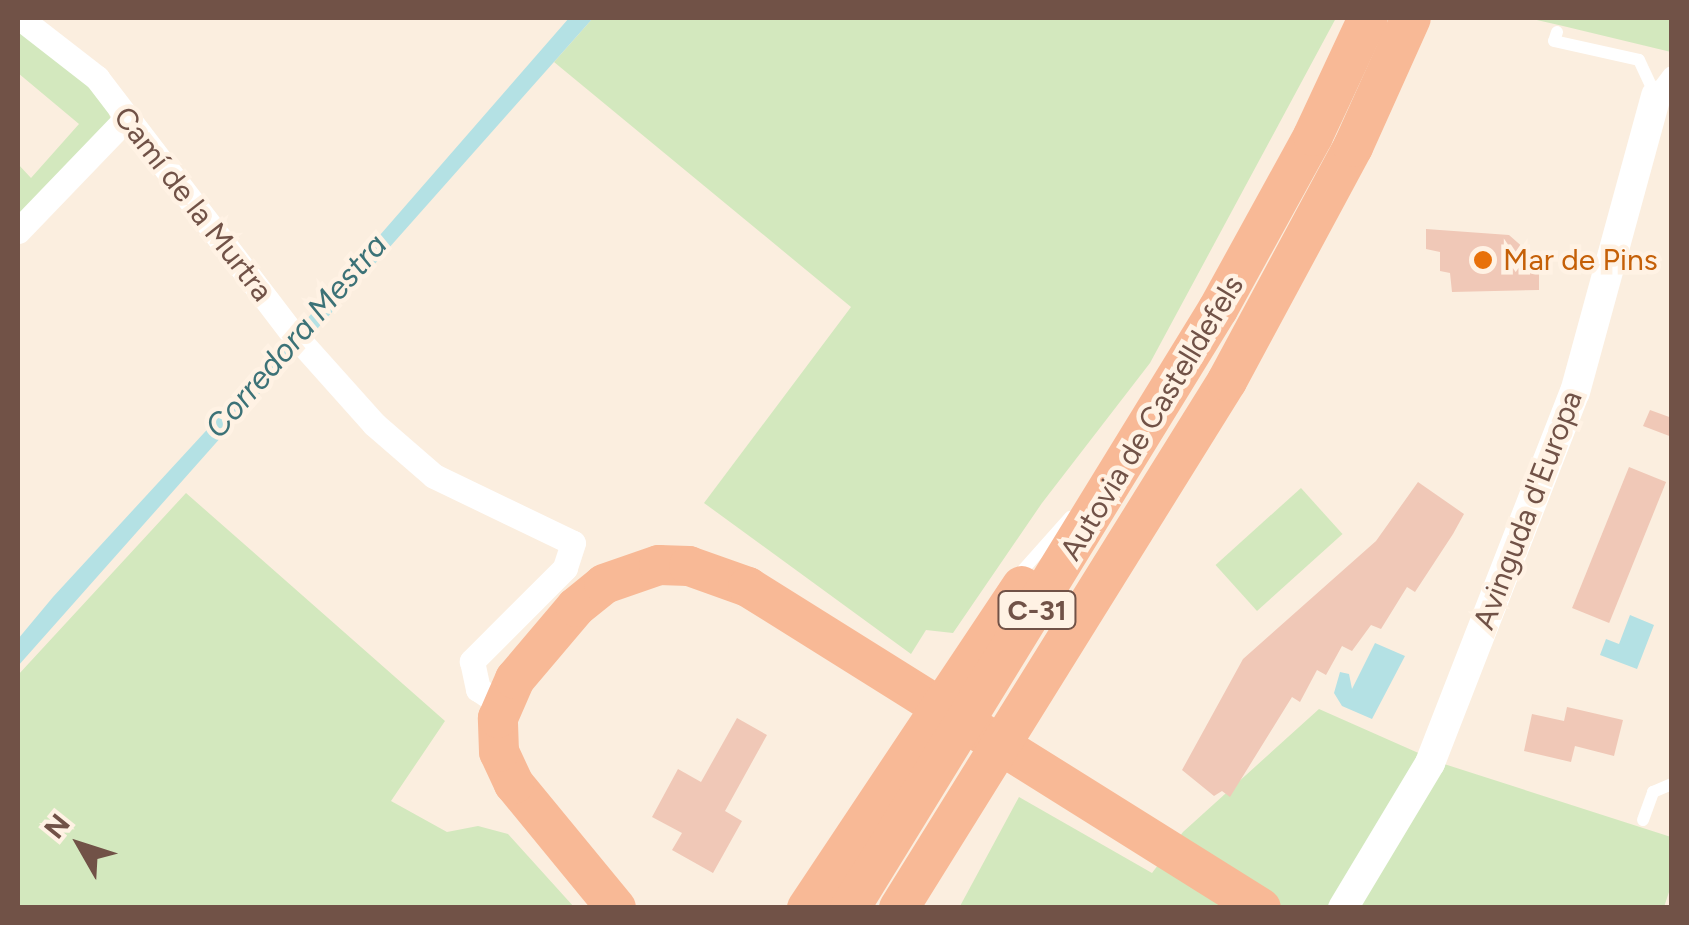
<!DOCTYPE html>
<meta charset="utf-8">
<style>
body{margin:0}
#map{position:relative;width:1689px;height:925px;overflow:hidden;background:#fbeedf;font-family:Figtree,sans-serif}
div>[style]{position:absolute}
.green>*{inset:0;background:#d3e8be;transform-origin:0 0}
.water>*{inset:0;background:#b4e1e4}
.building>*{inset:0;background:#f0c8b7;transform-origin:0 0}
.service>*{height:12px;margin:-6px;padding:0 6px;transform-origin:6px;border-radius:6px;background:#fff}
.pedestrian>*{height:18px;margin:-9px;padding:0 9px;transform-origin:9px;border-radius:9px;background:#fff}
.minor>*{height:25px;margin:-12.5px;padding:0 12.5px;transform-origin:12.5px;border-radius:12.5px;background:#fff}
.tertiary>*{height:30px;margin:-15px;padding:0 15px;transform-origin:15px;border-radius:15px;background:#fff}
.trunk>*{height:40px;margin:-20px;padding:0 20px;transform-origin:20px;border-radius:20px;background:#f8b996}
.dots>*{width:28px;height:28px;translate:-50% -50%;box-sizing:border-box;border:5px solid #fff2e4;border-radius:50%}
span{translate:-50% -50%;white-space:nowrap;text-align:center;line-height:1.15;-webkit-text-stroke:9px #fff2e4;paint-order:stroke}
.shield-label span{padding:2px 8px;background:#fff2e4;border:2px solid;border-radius:8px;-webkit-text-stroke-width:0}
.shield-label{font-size:28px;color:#715247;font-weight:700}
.street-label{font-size:30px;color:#715247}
.food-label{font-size:30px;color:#c56008}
.left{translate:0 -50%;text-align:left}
.water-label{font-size:32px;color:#3c7277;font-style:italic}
.frame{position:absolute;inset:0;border:20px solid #715247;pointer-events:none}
.north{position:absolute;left:30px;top:795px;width:100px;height:100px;-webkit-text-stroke:8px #fff2e4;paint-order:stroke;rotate:309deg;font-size:28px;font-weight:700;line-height:40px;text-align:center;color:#715247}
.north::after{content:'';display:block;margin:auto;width:35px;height:45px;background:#715247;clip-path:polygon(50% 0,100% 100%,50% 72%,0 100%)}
</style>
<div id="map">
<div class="green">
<div style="clip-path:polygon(593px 18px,1336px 18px,1150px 363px,1042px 503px,953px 633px,926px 630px,911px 654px,704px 503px,851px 307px,554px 62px)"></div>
<div style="clip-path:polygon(1528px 18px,1671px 18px,1671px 52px,1563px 26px)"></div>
<div style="clip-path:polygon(18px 27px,102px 92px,111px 120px,18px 219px,18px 164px,31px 178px,79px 124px,18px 73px)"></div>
<div style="left:1301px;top:488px;width:62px;height:115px;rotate:48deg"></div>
<div style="clip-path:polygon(186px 493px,445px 721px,391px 801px,447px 832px,478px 826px,508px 834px,574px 907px,18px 907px,18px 675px)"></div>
<div style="clip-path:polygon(1319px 709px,1441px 763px,1671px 837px,1671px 886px,1664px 907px,959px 908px,1019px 797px,1152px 873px,1183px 832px)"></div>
</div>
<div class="water">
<div style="clip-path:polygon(569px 18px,593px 18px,18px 666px,18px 639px,53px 597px,272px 359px)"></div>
<div style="clip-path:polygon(1630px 615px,1654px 625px,1637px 669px,1600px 655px,1606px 639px,1619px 644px)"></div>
<div style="clip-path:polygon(1375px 643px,1405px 656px,1372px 719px,1342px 706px,1334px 693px,1340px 672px,1349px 674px,1352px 689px)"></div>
</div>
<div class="building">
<div style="clip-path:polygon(1426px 229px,1509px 235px,1525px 249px,1528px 268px,1539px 268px,1539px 290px,1452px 292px,1450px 273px,1440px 271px,1440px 252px,1426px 249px)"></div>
<div style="clip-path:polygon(1650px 410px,1672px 418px,1672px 437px,1643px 426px)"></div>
<div style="left:1629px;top:467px;width:40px;height:152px;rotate:22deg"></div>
<div style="clip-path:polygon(1418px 482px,1464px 514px,1453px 534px,1415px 592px,1407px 587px,1381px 629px,1371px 625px,1352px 651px,1342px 646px,1326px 675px,1317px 670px,1300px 702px,1292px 697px,1230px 797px,1222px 791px,1214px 796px,1182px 770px,1243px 659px,1376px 541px)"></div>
<div style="clip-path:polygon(1567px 707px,1623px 720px,1614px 756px,1575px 746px,1571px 762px,1524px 751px,1532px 714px,1564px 721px)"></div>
<div style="clip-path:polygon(737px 718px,767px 735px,725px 811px,742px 821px,713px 873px,672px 850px,682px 833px,652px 817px,678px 769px,701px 782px)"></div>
</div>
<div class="service">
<div style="left:1557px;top:32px;width:9px;rotate:108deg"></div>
<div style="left:1554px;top:41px;width:87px;rotate:12.6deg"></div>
<div style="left:1639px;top:60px;width:40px;rotate:65deg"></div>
<div style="left:1015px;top:579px;width:83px;rotate:-48.4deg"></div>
<div style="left:1643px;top:820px;width:30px;rotate:-70deg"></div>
<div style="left:1653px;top:792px;width:21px;rotate:-23deg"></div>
</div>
<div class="pedestrian">
<div style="left:1656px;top:96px;width:26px;rotate:-53deg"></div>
</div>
<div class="minor">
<div style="left:20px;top:18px;width:98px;rotate:37.9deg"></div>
<div style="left:97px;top:78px;width:317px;rotate:52.6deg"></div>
<div style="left:290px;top:330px;width:126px;rotate:48.2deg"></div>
<div style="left:374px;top:424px;width:79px;rotate:40.9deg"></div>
<div style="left:434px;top:476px;width:154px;rotate:25.7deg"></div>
<div style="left:573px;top:543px;width:26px;rotate:108deg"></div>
<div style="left:565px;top:568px;width:132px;rotate:135deg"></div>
<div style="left:472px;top:661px;width:29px;rotate:78deg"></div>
<div style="left:478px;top:689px;width:29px;rotate:34deg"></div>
<div style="left:18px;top:231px;width:154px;rotate:-46.1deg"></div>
</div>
<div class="tertiary">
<div style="left:1343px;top:908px;width:169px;rotate:-59deg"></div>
<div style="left:1430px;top:763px;width:398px;rotate:-68.7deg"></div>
<div style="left:1575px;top:392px;width:307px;rotate:-74.7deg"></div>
</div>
<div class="trunk">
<div style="left:616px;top:908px;width:161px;rotate:-129.4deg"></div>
<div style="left:514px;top:784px;width:35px;rotate:-115deg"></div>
<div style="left:499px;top:752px;width:34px;rotate:-92deg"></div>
<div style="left:498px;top:718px;width:43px;rotate:-66.4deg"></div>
<div style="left:515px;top:679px;width:94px;rotate:-49.7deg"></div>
<div style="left:576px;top:607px;width:36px;rotate:-39deg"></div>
<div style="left:604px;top:584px;width:58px;rotate:-19.1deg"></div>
<div style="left:659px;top:565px;width:30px;rotate:2deg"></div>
<div style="left:689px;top:566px;width:63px;rotate:19.6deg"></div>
<div style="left:748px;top:587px;width:605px;rotate:32.04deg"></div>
<div style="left:807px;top:908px;width:387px;rotate:-56.3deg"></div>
<div style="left:850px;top:908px;width:703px;rotate:-58.44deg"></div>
<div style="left:1218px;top:309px;width:197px;rotate:-61.2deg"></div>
<div style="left:1313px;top:136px;width:130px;rotate:-65deg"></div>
<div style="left:899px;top:908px;width:621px;rotate:-58.1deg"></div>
<div style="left:1227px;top:381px;width:266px;rotate:-61.7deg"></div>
<div style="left:1353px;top:147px;width:141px;rotate:-65.8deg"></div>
</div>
<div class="dots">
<div style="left:1483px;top:260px;background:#e8710a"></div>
</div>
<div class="shield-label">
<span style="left:1037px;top:610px">C-31</span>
</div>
<div class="street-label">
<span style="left:193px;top:204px;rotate:52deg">Camí de la Murtra</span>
<span style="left:1152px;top:418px;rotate:-59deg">Autovia de Castelldefels</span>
<span style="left:1528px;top:510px;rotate:-69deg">Avinguda d'Europa</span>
</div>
<div class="food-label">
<span class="left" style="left:1503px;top:260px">Mar de Pins</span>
</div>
<div class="water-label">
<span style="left:296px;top:336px;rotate:-49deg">Corredora Mestra</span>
</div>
<div class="frame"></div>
<div class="north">N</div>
</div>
